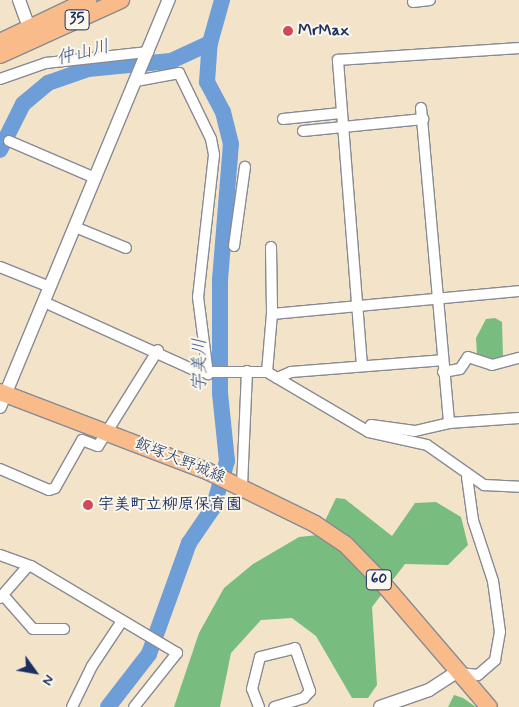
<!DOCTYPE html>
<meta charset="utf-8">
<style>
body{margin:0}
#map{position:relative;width:519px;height:707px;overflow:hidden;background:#f3e4c9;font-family:Mynerve,"Klee One",sans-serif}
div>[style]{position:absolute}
.forest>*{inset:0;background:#78bc7f}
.river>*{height:16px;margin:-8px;padding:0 8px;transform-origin:8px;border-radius:8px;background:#6d9ed7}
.roads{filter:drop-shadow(1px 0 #878a94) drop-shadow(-1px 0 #878a94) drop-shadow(0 1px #878a94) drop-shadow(0 -1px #878a94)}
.minor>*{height:10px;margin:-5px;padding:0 5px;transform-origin:5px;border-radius:5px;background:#fff}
.tertiary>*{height:12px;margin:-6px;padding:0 6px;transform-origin:6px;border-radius:6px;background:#fff}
.primary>*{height:16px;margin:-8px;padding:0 8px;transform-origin:8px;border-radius:8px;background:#fabb8b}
.dots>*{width:14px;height:14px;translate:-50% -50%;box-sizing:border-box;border:2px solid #fbf7ec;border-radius:50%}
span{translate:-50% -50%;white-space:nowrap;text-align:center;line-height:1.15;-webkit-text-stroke:4px #fbf7ec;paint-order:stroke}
.shield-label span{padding:1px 4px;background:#fbf7ec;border:1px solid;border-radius:4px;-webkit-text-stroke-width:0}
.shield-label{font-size:15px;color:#1b2f5e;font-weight:700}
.poi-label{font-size:16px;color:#1b2f5e;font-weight:700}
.left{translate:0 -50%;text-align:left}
.street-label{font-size:16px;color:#1b2f5e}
.water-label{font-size:18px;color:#385688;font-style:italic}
.north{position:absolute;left:10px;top:647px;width:50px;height:50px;-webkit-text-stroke:4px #fbf7ec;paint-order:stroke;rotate:122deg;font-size:14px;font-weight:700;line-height:20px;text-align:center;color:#1b2f5e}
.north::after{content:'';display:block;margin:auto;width:18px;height:22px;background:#1b2f5e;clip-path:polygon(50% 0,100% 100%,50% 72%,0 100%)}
</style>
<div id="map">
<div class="forest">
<div style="clip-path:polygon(495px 318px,502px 322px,503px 357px,486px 360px,477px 355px,476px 338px,486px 319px)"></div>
<div style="clip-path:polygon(336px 498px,345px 499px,392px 536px,415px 503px,436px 502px,461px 517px,468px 545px,448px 565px,405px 564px,372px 607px,377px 685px,368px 698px,352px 698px,316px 636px,292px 618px,261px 620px,231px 653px,220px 707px,174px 707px,199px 633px,224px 588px,253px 564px,299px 537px,318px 535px)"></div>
<div style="clip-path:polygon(454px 695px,463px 698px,476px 707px,448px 707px)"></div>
</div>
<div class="river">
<div style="left:0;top:150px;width:51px;rotate:-63.4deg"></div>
<div style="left:23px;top:104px;width:33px;rotate:-40deg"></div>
<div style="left:48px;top:83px;width:42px;rotate:-19.3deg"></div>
<div style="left:88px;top:69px;width:83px;rotate:-5.5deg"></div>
<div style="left:171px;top:61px;width:43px;rotate:-24.8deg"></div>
<div style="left:108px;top:707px;width:67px;rotate:-52.3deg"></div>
<div style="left:149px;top:654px;width:118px;rotate:-70.2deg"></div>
<div style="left:189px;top:543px;width:42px;rotate:-55.6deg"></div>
<div style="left:213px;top:508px;width:49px;rotate:-73.4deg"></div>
<div style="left:227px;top:461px;width:68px;rotate:-95.9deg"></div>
<div style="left:220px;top:393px;width:113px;rotate:-90deg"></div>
<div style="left:220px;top:280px;width:136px;rotate:-85.4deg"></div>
<div style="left:231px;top:144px;width:33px;rotate:-104deg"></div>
<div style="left:223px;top:112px;width:34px;rotate:-118deg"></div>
<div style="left:207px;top:82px;width:39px;rotate:-86deg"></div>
<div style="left:210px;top:43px;width:45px;rotate:-74.4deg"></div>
</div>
<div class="roads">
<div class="minor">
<div style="left:413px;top:2px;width:17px;rotate:-7deg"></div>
<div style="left:0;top:79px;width:49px;rotate:-19.2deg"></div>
<div style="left:46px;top:63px;width:103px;rotate:-6.2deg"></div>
<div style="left:136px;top:81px;width:44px;rotate:-10.5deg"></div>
<div style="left:179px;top:73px;width:73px;rotate:64.1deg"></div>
<div style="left:211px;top:139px;width:16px;rotate:79deg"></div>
<div style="left:214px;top:155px;width:143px;rotate:96.4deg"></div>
<div style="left:198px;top:297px;width:78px;rotate:82.6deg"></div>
<div style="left:421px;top:108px;width:316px;rotate:84.9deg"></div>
<div style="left:283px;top:119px;width:58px;rotate:-5.9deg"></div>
<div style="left:303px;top:131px;width:121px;rotate:-5.7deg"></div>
<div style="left:9px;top:141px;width:94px;rotate:23.3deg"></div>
<div style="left:75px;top:227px;width:55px;rotate:22.4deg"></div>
<div style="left:234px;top:246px;width:80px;rotate:-82.1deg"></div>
<div style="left:271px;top:247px;width:67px;rotate:89.1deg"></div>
<div style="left:0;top:267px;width:54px;rotate:21.8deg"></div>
<div style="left:44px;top:302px;width:169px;rotate:24.4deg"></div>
<div style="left:198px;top:372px;width:69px"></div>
<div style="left:267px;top:372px;width:118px;rotate:30.5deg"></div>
<div style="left:369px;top:432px;width:59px;rotate:12.6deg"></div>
<div style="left:427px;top:445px;width:70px;rotate:35.1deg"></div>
<div style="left:484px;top:485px;width:35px;rotate:3deg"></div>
<div style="left:362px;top:366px;width:307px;rotate:-94.5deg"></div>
<div style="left:338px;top:60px;width:181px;rotate:-3.8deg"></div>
<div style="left:267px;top:372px;width:58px;rotate:-85.1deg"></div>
<div style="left:272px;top:314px;width:248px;rotate:-5.3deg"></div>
<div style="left:443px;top:372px;width:17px;rotate:-10deg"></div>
<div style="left:460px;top:369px;width:14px;rotate:-56deg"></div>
<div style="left:468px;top:357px;width:25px;rotate:18deg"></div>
<div style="left:492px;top:365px;width:28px;rotate:-15deg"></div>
<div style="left:277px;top:378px;width:15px;rotate:-23deg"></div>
<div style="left:291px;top:372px;width:151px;rotate:-4.5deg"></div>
<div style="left:369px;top:432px;width:7px;rotate:-74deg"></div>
<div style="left:371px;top:425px;width:44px;rotate:7.8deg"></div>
<div style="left:415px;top:431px;width:35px;rotate:-13deg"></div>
<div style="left:449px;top:423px;width:70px;rotate:-4.1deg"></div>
<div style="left:0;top:469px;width:53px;rotate:23.2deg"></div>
<div style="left:49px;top:490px;width:6px;rotate:-18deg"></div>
<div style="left:55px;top:488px;width:55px;rotate:-60.6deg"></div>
<div style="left:82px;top:440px;width:17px;rotate:21deg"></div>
<div style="left:98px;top:446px;width:113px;rotate:-58deg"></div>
<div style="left:242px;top:486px;width:115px;rotate:-87.5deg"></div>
<div style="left:0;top:555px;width:33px;rotate:20deg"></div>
<div style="left:31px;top:566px;width:170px;rotate:30.8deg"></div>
<div style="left:177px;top:653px;width:69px;rotate:128.5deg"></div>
<div style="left:3px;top:595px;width:45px;rotate:48.6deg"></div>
<div style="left:33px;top:629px;width:31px"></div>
<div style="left:0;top:598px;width:41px;rotate:-48.9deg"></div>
<div style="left:460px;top:673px;width:18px;rotate:6deg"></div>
<div style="left:478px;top:675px;width:23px;rotate:-41deg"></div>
<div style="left:495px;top:660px;width:28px;rotate:-80deg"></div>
<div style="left:500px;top:632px;width:51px;rotate:-97.8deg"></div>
<div style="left:493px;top:581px;width:64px;rotate:-108.2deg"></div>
<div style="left:473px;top:520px;width:43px;rotate:-97.9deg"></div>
<div style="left:72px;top:707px;width:46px;rotate:-64deg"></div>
<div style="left:92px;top:666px;width:54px;rotate:-56.3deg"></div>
<div style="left:259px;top:707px;width:19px;rotate:-111deg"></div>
<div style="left:252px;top:689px;width:33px;rotate:-76deg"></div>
<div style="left:260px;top:657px;width:36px;rotate:-14deg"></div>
<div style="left:295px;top:648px;width:46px;rotate:70.8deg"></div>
<div style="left:310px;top:691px;width:9px;rotate:131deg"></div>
<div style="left:304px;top:698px;width:31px;rotate:163deg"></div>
</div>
<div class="tertiary">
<div style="left:19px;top:0;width:37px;rotate:70deg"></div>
<div style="left:0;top:407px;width:441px;rotate:-67.5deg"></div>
<div style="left:380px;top:707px;width:52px;rotate:-19.1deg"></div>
<div style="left:429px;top:690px;width:33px;rotate:-33deg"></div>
</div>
<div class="primary">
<div style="left:0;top:42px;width:98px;rotate:-25.5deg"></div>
<div style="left:0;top:55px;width:133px;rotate:-24.4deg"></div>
<div style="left:0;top:392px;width:222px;rotate:20.9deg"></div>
<div style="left:207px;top:471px;width:120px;rotate:26.1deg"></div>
<div style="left:315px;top:524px;width:36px;rotate:34deg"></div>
<div style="left:345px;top:544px;width:50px;rotate:45.8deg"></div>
<div style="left:380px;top:580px;width:167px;rotate:49.4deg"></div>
</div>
</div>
<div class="dots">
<div style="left:288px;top:31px;background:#d1495b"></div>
<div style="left:88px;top:505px;background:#d1495b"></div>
</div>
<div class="shield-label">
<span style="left:77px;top:20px">35</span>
<span style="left:379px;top:580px">60</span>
</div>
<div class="poi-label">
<span class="left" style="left:298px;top:31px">MrMax</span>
<span class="left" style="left:98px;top:505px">宇美町立柳原保育園</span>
</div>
<div class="street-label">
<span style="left:180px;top:461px;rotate:22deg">飯塚大野城線</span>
</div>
<div class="water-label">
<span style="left:83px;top:53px;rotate:-14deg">仲山川</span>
<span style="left:200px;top:365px;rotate:-90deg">宇美川</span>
</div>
<div class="north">N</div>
</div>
